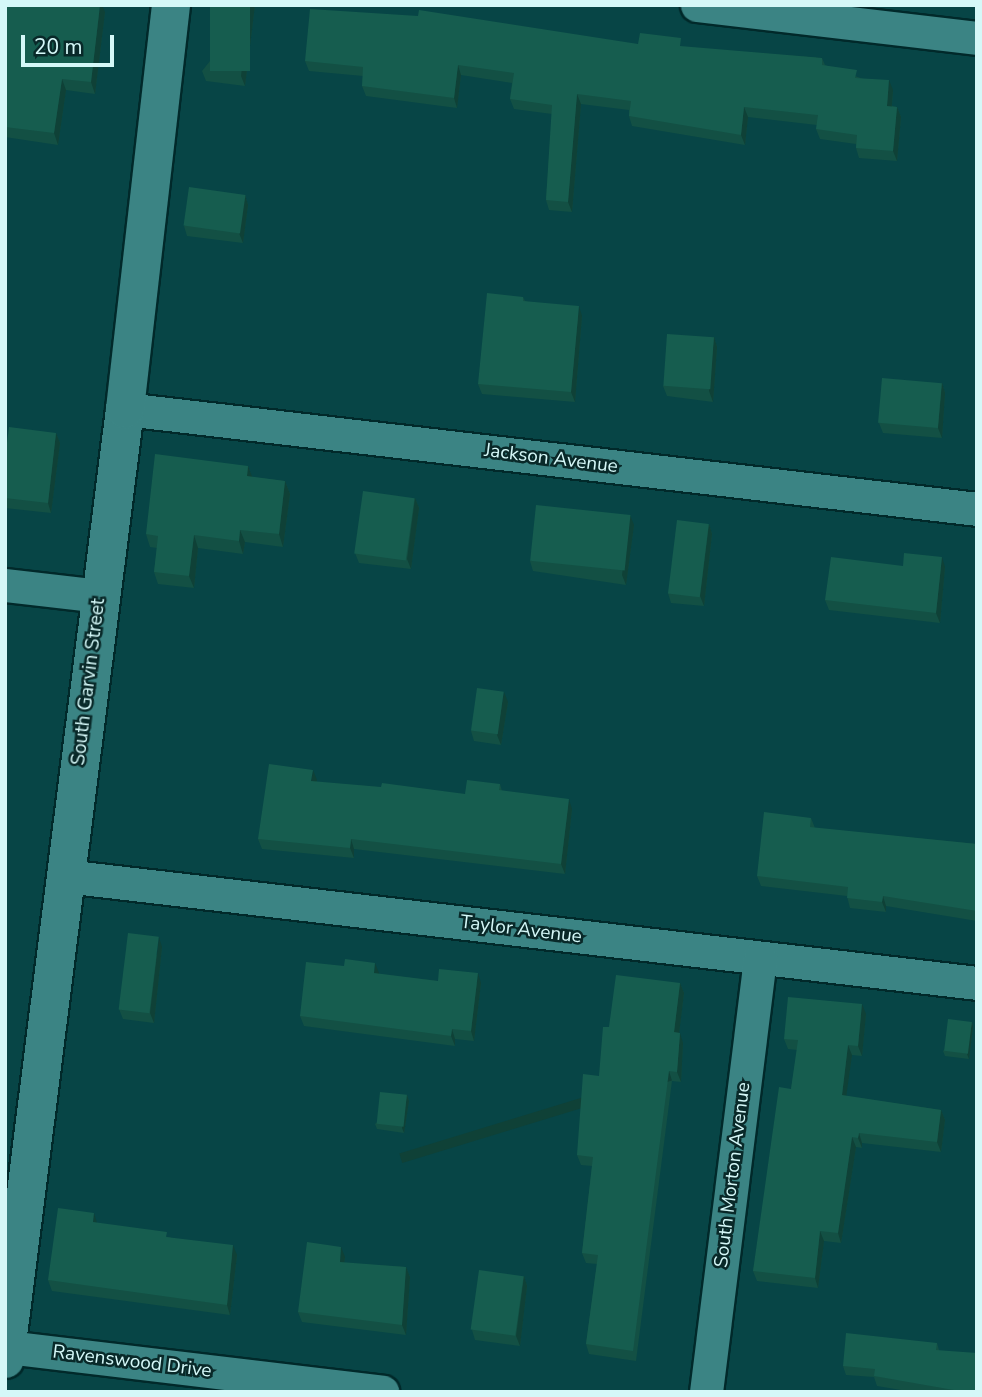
<!DOCTYPE html>
<style>
body{margin:0}
#map{position:relative;width:982px;height:1397px;overflow:hidden;background:#074546;font-family:"Nunito Sans",sans-serif}
div>[style]{position:absolute}
.roads{filter:drop-shadow(2px 0 #01292a) drop-shadow(-2px 0 #01292a) drop-shadow(0 2px #01292a) drop-shadow(0 -2px #01292a)}
.street>*{height:33px;margin:-16.5px;padding:0 16.5px;transform-origin:16.5px;border-radius:16.5px;background:#3b8484}
.secondary>*{height:38px;margin:-19px;padding:0 19px;transform-origin:19px;border-radius:19px;background:#3b8484}
.wall>*{inset:0;background:#135044}
.shaded-wall>*{inset:0;background:#0f4137;transform-origin:0 0}
.building>*{inset:0;background:#165d4f;transform-origin:0 0}
span{translate:-50% -50%;white-space:nowrap;text-align:center;line-height:1.15;-webkit-text-stroke:5px #092929;paint-order:stroke}
.street-label{font-size:19px;color:#d5f8f8}
.frame{position:absolute;inset:0;border:7px solid #d5f8f8;pointer-events:none}
.scale{position:absolute;left:21px;top:35px;width:93px;height:32px;box-sizing:border-box;border:4px solid #d5f8f8;border-top:0;padding-left:9px;font-size:21px;line-height:24px;white-space:nowrap;color:#d5f8f8;-webkit-text-stroke:5px #092929;paint-order:stroke}
</style>
<div id="map">
<div class="roads">
<div class="street">
<div style="left:697px;top:5px;width:282px;rotate:6.7deg"></div>
<div style="left:125px;top:409px;width:858px;rotate:6.69deg"></div>
<div style="left:5px;top:585px;width:96px;rotate:6.6deg"></div>
<div style="left:65px;top:876px;width:918px;rotate:6.69deg"></div>
<div style="left:7px;top:1347px;width:378px;rotate:6.8deg"></div>
<div style="left:706px;top:1392px;width:437px;rotate:-82.9deg"></div>
</div>
<div class="secondary">
<div style="left:5px;top:1359px;width:958px;rotate:-82.8deg"></div>
<div style="left:125px;top:409px;width:407px;rotate:-83.5deg"></div>
</div>
</div>
<div class="wall">
<div style="clip-path:polygon(5px 5px,105px 12px,95px 94px,66px 90px,58px 145px,5px 137px)"></div>
<div style="clip-path:polygon(255px 5px,245px 86px,206px 81px,202px 71px)"></div>
<div style="clip-path:polygon(638px 44px,822px 58px,825px 65px,893px 90px,892px 106px,897px 107px,901px 117px,897px 161px,859px 158px,856px 148px,856px 144px,820px 139px,816px 129px,817px 125px,748px 117px,745px 145px,632px 126px,629px 116px,629px 110px,581px 104px,572px 212px,549px 210px,546px 200px,552px 114px,514px 109px,510px 99px,512px 83px,461px 75px,457px 108px,366px 96px,362px 86px,363px 76px,309px 71px,305px 61px)"></div>
<div style="clip-path:polygon(245px 195px,248px 205px,243px 243px,187px 236px,184px 226px)"></div>
<div style="clip-path:polygon(523px 297px,525px 301px,582px 316px,575px 402px,482px 394px,478px 384px)"></div>
<div style="clip-path:polygon(714px 337px,717px 347px,713px 402px,667px 396px,663px 386px)"></div>
<div style="clip-path:polygon(942px 383px,945px 393px,942px 438px,883px 433px,879px 423px)"></div>
<div style="clip-path:polygon(56px 433px,60px 443px,51px 513px,5px 508px,5px 458px)"></div>
<div style="clip-path:polygon(248px 466px,252px 477px,285px 481px,290px 494px,283px 547px,245px 542px,243px 554px,198px 548px,194px 588px,158px 584px,154px 572px,157px 548px,150px 547px,146px 534px)"></div>
<div style="clip-path:polygon(415px 498px,419px 508px,411px 569px,359px 563px,355px 553px)"></div>
<div style="clip-path:polygon(709px 524px,712px 534px,704px 606px,671px 603px,668px 593px)"></div>
<div style="clip-path:polygon(634px 525px,626px 585px,533px 571px,530px 561px)"></div>
<div style="clip-path:polygon(945px 567px,940px 623px,829px 610px,825px 600px)"></div>
<div style="clip-path:polygon(508px 702px,501px 745px,474px 741px,471px 731px)"></div>
<div style="clip-path:polygon(317px 780px,317px 782px,465px 794px,500px 784px,502px 791px,572px 809px,565px 874px,354px 849px,354px 858px,262px 849px,258px 839px)"></div>
<div style="clip-path:polygon(811px 818px,815px 828px,977px 844px,977px 921px,886px 906px,886px 912px,850px 908px,847px 896px,761px 886px,757px 876px)"></div>
<div style="clip-path:polygon(162px 947px,154px 1023px,123px 1019px,119px 1009px)"></div>
<div style="clip-path:polygon(379px 974px,438px 981px,481px 983px,474px 1041px,455px 1039px,455px 1046px,304px 1026px,300px 1016px)"></div>
<div style="clip-path:polygon(680px 983px,684px 993px,679px 1033px,683px 1043px,681px 1082px,672px 1081px,636px 1361px,589px 1354px,586px 1344px,597px 1264px,586px 1263px,582px 1253px,592px 1166px,581px 1165px,577px 1155px,599px 1076px,609px 1027px)"></div>
<div style="clip-path:polygon(866px 1014px,862px 1056px,852px 1055px,846px 1096px,941px 1110px,945px 1120px,941px 1152px,862px 1143px,862px 1148px,856px 1147px,841px 1243px,824px 1241px,818px 1288px,757px 1281px,753px 1271px,791px 1089px,797px 1050px,788px 1049px,784px 1039px)"></div>
<div style="clip-path:polygon(972px 1022px,973px 1027px,969px 1059px,945px 1056px,943px 1051px)"></div>
<div style="clip-path:polygon(407px 1095px,409px 1101px,404px 1133px,377px 1129px,375px 1124px)"></div>
<div style="clip-path:polygon(97px 1223px,168px 1237px,237px 1255px,230px 1315px,52px 1291px,48px 1280px)"></div>
<div style="clip-path:polygon(345px 1257px,344px 1263px,406px 1267px,410px 1277px,406px 1335px,302px 1322px,298px 1312px)"></div>
<div style="clip-path:polygon(524px 1276px,527px 1286px,520px 1346px,475px 1340px,472px 1330px)"></div>
<div style="clip-path:polygon(937px 1343px,939px 1350px,977px 1392px,913px 1392px,877px 1386px,874px 1377px,846px 1375px,843px 1366px)"></div>
</div>
<div class="shaded-wall">
<div style="clip-path:polygon(100px 5px,102px 5px,105px 12px,95px 94px,91px 82px)"></div>
<div style="clip-path:polygon(250px 5px,255px 5px,245px 86px,241px 76px)"></div>
<div style="clip-path:polygon(458px 65px,461px 75px,457px 108px,454px 98px)"></div>
<div style="clip-path:polygon(62px 79px,66px 90px,58px 145px,54px 133px)"></div>
<div style="clip-path:polygon(889px 80px,893px 90px,891px 116px,887px 106px)"></div>
<div style="clip-path:polygon(577px 94px,581px 104px,572px 212px,568px 202px)"></div>
<div style="clip-path:polygon(744px 107px,748px 117px,745px 145px,741px 135px)"></div>
<div style="clip-path:polygon(897px 107px,901px 117px,897px 161px,893px 151px)"></div>
<div style="clip-path:polygon(245px 195px,248px 205px,243px 243px,239px 233px)"></div>
<div style="clip-path:polygon(579px 306px,582px 316px,575px 402px,571px 392px)"></div>
<div style="clip-path:polygon(714px 337px,717px 347px,713px 402px,709px 391px)"></div>
<div style="clip-path:polygon(942px 383px,945px 393px,942px 438px,938px 428px)"></div>
<div style="clip-path:polygon(56px 433px,60px 443px,51px 513px,48px 503px)"></div>
<div style="clip-path:polygon(248px 466px,253px 479px,247px 476px)"></div>
<div style="clip-path:polygon(285px 481px,290px 494px,283px 547px,279px 534px)"></div>
<div style="clip-path:polygon(415px 498px,419px 508px,411px 569px,407px 559px)"></div>
<div style="clip-path:polygon(630px 515px,634px 525px,626px 585px,622px 575px)"></div>
<div style="clip-path:polygon(709px 524px,712px 534px,704px 606px,700px 596px)"></div>
<div style="clip-path:polygon(240px 530px,245px 542px,243px 554px,239px 541px)"></div>
<div style="clip-path:polygon(194px 535px,198px 548px,194px 588px,189px 576px)"></div>
<div style="clip-path:polygon(942px 557px,945px 567px,940px 623px,936px 613px)"></div>
<div style="clip-path:polygon(504px 692px,508px 702px,501px 745px,497px 735px)"></div>
<div style="clip-path:polygon(313px 770px,317px 780px,315px 791px,311px 781px)"></div>
<div style="clip-path:polygon(569px 799px,572px 809px,565px 874px,561px 864px)"></div>
<div style="clip-path:polygon(351px 839px,354px 849px,354px 858px,350px 848px)"></div>
<div style="clip-path:polygon(883px 896px,886px 906px,886px 912px,882px 902px)"></div>
<div style="clip-path:polygon(159px 937px,162px 947px,154px 1023px,150px 1013px)"></div>
<div style="clip-path:polygon(375px 963px,379px 973px,378px 983px,374px 973px)"></div>
<div style="clip-path:polygon(478px 973px,481px 983px,474px 1041px,471px 1031px)"></div>
<div style="clip-path:polygon(680px 983px,684px 993px,678px 1042px,674px 1032px)"></div>
<div style="clip-path:polygon(862px 1004px,866px 1014px,862px 1056px,858px 1046px)"></div>
<div style="clip-path:polygon(972px 1022px,973px 1027px,969px 1059px,967px 1054px)"></div>
<div style="clip-path:polygon(452px 1029px,455px 1039px,455px 1046px,451px 1036px)"></div>
<div style="clip-path:polygon(680px 1033px,683px 1043px,681px 1082px,677px 1072px)"></div>
<div style="clip-path:polygon(848px 1045px,852px 1055px,845px 1105px,842px 1095px)"></div>
<div style="left:669px;top:1071px;width:10px;height:282px;rotate:73deg"></div>
<div style="clip-path:polygon(407px 1095px,409px 1101px,404px 1133px,402px 1128px)"></div>
<div style="clip-path:polygon(941px 1110px,945px 1120px,941px 1152px,937px 1142px)"></div>
<div style="clip-path:polygon(859px 1133px,862px 1143px,862px 1148px,858px 1138px)"></div>
<div style="clip-path:polygon(852px 1137px,856px 1147px,841px 1243px,838px 1233px)"></div>
<div style="clip-path:polygon(94px 1213px,97px 1223px,93px 1222px)"></div>
<div style="clip-path:polygon(820px 1231px,824px 1241px,818px 1288px,815px 1278px)"></div>
<div style="clip-path:polygon(233px 1245px,237px 1255px,230px 1315px,227px 1305px)"></div>
<div style="clip-path:polygon(341px 1247px,345px 1257px,343px 1272px,340px 1262px)"></div>
<div style="clip-path:polygon(406px 1267px,410px 1277px,406px 1335px,402px 1325px)"></div>
<div style="clip-path:polygon(524px 1276px,527px 1286px,520px 1346px,516px 1336px)"></div>
</div>
<div class="building">
<div style="clip-path:polygon(5px 5px,100px 5px,91px 82px,62px 79px,54px 133px,5px 127px)"></div>
<div style="left:210px;top:5px;width:40px;height:66px"></div>
<div style="clip-path:polygon(310px 9px,418px 16px,419px 10px,638px 44px,640px 33px,681px 38px,680px 46px,822px 58px,822px 65px,857px 70px,855px 78px,889px 80px,887px 106px,897px 107px,893px 151px,856px 148px,857px 135px,816px 129px,818px 115px,744px 107px,741px 135px,629px 116px,631px 101px,577px 94px,568px 202px,546px 200px,552px 105px,510px 99px,514px 73px,458px 65px,454px 98px,362px 86px,363px 67px,305px 61px)"></div>
<div style="left:189px;top:187px;width:57px;height:39px;rotate:8deg"></div>
<div style="clip-path:polygon(487px 293px,523px 297px,523px 301px,579px 306px,571px 392px,478px 384px)"></div>
<div style="left:667px;top:334px;width:47px;height:52px;rotate:4deg"></div>
<div style="left:882px;top:378px;width:60px;height:45px;rotate:5deg"></div>
<div style="clip-path:polygon(9px 427px,56px 433px,48px 503px,5px 498px,5px 458px)"></div>
<div style="clip-path:polygon(155px 454px,248px 466px,247px 476px,285px 481px,279px 534px,240px 530px,239px 541px,194px 535px,189px 576px,154px 572px,158px 536px,146px 534px)"></div>
<div style="left:363px;top:491px;width:52px;height:63px;rotate:8deg"></div>
<div style="left:536px;top:505px;width:95px;height:56px;rotate:6deg"></div>
<div style="left:677px;top:520px;width:32px;height:74px;rotate:7deg"></div>
<div style="clip-path:polygon(904px 553px,942px 557px,936px 613px,825px 600px,831px 557px,903px 566px)"></div>
<div style="left:477px;top:688px;width:27px;height:43px;rotate:8deg"></div>
<div style="clip-path:polygon(269px 764px,313px 770px,311px 781px,381px 787px,382px 783px,465px 794px,467px 780px,500px 784px,499px 790px,569px 799px,561px 864px,351px 839px,350px 848px,258px 839px)"></div>
<div style="clip-path:polygon(764px 812px,811px 818px,810px 827px,977px 844px,977px 911px,883px 896px,882px 902px,847px 898px,848px 887px,757px 876px)"></div>
<div style="left:128px;top:933px;width:31px;height:77px;rotate:7deg"></div>
<div style="clip-path:polygon(345px 959px,375px 963px,374px 973px,438px 981px,439px 969px,478px 973px,471px 1031px,452px 1029px,451px 1036px,300px 1016px,306px 962px,344px 966px)"></div>
<div style="clip-path:polygon(616px 975px,680px 983px,674px 1032px,680px 1033px,677px 1072px,669px 1071px,633px 1351px,586px 1344px,598px 1255px,582px 1253px,593px 1157px,577px 1155px,583px 1074px,599px 1076px,603px 1027px,609px 1027px)"></div>
<div style="clip-path:polygon(788px 997px,862px 1004px,858px 1046px,848px 1045px,842px 1095px,941px 1110px,937px 1142px,859px 1133px,858px 1138px,852px 1137px,838px 1233px,820px 1231px,815px 1278px,753px 1271px,779px 1087px,791px 1089px,798px 1040px,784px 1039px)"></div>
<div style="left:948px;top:1019px;width:24px;height:32px;rotate:7deg"></div>
<div style="left:380px;top:1092px;width:27px;height:32px;rotate:6deg"></div>
<div style="clip-path:polygon(58px 1208px,94px 1213px,93px 1222px,167px 1232px,166px 1237px,233px 1245px,227px 1305px,48px 1280px)"></div>
<div style="clip-path:polygon(307px 1242px,341px 1247px,340px 1262px,406px 1267px,402px 1325px,298px 1312px)"></div>
<div style="left:479px;top:1270px;width:45px;height:60px;rotate:8deg"></div>
<div style="clip-path:polygon(846px 1333px,937px 1343px,936px 1350px,977px 1353px,977px 1392px,965px 1392px,874px 1376px,875px 1369px,843px 1366px)"></div>
</div>
<div class="street-label">
<span style="left:551px;top:459px;rotate:7deg">Jackson Avenue</span>
<span style="left:89px;top:682px;rotate:-83deg">South Garvin Street</span>
<span style="left:521px;top:930px;rotate:7deg">Taylor Avenue</span>
<span style="left:733px;top:1175px;rotate:-83deg">South Morton Avenue</span>
<span style="left:132px;top:1362px;rotate:7deg">Ravenswood Drive</span>
</div>
<div class="frame"></div>
<div class="scale">20 m</div>
</div>
